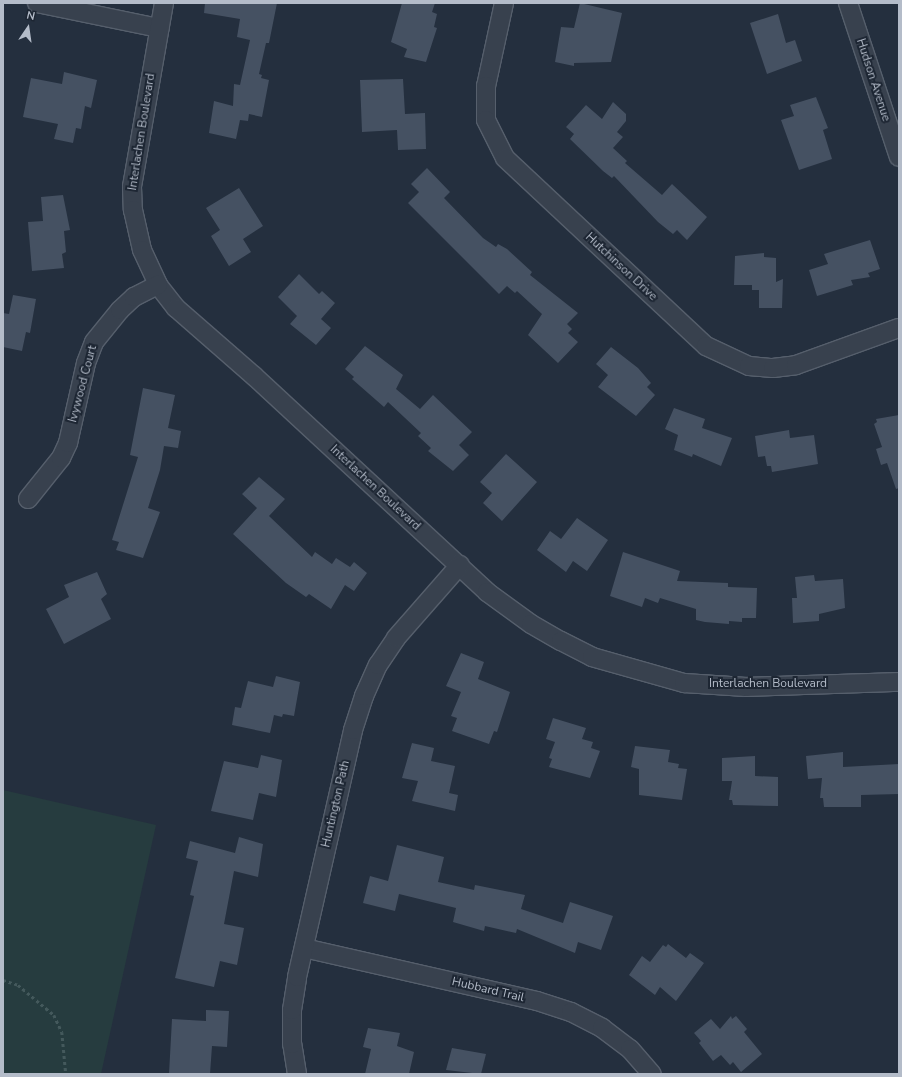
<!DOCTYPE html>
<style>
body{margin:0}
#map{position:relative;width:902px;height:1077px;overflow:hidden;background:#242f3e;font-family:"Nunito Sans",sans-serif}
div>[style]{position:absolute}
.green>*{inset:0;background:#263c3f}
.building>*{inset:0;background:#455162}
.path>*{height:2.5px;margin-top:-1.25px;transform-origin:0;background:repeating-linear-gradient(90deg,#44595c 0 3px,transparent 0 6px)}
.roads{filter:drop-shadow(1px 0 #565f6c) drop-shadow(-1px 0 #565f6c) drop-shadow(0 1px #565f6c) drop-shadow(0 -1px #565f6c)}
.street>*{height:18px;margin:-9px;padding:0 9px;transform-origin:9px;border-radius:9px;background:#38414e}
span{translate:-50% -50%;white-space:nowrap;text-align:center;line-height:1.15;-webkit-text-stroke:4px #1d2633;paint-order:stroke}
.street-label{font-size:12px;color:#b4bcc9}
.frame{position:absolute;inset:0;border:4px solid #b4bcc9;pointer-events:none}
.north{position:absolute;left:8px;top:8px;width:40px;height:40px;-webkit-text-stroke:3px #1d2633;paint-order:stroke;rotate:13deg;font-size:11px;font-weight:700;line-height:16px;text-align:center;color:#b4bcc9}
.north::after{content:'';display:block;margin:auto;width:14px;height:18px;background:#b4bcc9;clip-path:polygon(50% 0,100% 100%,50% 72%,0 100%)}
</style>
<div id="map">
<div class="green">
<div style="clip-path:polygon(3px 790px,156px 825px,101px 1074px,3px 1074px)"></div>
</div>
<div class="building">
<div style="clip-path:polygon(205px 3px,277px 3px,269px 43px,266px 43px,259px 74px,262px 75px,261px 78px,269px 80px,262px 117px,249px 114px,248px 121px,240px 120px,236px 139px,209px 133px,214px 101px,233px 106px,234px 84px,240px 85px,250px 40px,237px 37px,240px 19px,204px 13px)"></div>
<div style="clip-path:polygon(402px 3px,435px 3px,432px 12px,437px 14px,434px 27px,437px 28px,426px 62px,404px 57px,407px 49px,391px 42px)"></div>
<div style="clip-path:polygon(580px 3px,622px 13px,611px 62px,574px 63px,574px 66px,555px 62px,561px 27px,574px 28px)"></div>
<div style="clip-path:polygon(778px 14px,786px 43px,795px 40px,802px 61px,767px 74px,750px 23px)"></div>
<div style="clip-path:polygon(64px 72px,97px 80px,91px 108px,85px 106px,81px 129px,76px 128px,73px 143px,54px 139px,58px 124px,23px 117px,31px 78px,62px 84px)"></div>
<div style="clip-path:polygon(403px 79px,405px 114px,425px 113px,426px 149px,398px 150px,397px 130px,362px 132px,360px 80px)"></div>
<div style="clip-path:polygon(816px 97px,828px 128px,823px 130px,832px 159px,799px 170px,781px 120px,794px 116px,790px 105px)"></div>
<div style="clip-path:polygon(613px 102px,626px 114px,626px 121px,617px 132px,623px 137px,613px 148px,627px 161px,625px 163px,662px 195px,672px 184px,707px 217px,687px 240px,677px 230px,673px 234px,658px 222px,614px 176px,612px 178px,603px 171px,570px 139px,574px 134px,566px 127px,586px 105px,602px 119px)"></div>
<div style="clip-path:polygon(427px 168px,450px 192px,444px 198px,483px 238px,496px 247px,498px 244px,507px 249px,532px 272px,530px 275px,578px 313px,567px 324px,572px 329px,568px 333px,578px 342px,558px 363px,528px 335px,542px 314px,517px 291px,515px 293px,507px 286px,499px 294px,408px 203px,419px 192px,411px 184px)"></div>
<div style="clip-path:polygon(239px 188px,263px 226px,243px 239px,251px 252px,229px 266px,211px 236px,220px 230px,206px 208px)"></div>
<div style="clip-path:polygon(63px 195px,70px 230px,64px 231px,66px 252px,62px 254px,64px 268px,32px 271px,28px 222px,43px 221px,41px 197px)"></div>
<div style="clip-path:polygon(870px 240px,880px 269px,868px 273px,870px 277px,851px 280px,853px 285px,817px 296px,809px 270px,828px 264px,824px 254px)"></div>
<div style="clip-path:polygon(764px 253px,764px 257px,776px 258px,776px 282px,783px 279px,782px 308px,759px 308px,759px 290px,752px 290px,752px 285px,734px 285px,735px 256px)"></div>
<div style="clip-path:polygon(299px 274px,319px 294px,322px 291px,335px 303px,321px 319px,331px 328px,316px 345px,290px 324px,297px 316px,278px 297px)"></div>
<div style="clip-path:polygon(13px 295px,36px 299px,30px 333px,26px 332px,22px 351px,3px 347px,3px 313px,9px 314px)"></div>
<div style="clip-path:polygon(365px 346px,403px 375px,396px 389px,420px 409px,433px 395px,472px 432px,459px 445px,469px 455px,453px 471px,428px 451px,431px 448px,418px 436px,421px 433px,388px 402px,384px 407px,352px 379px,354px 377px,345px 369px)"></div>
<div style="clip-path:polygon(611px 347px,638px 368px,651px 383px,647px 387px,655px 395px,636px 416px,598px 387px,608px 375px,596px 364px)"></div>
<div style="clip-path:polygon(143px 388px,175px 395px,168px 428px,181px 431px,178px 448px,164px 446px,160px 470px,148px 508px,160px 512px,143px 558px,116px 550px,119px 542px,112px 540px,138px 457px,130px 455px)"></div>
<div style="clip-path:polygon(674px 408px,705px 419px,702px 428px,732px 438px,721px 466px,693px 454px,692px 457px,674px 450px,678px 435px,665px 429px)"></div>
<div style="clip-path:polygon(899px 415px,899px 488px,896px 489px,887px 463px,881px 465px,876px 449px,882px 447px,874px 424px,877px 422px,876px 419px)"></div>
<div style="clip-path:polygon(789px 430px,790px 438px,814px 435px,818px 464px,772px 472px,771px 466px,767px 466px,765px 456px,758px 457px,755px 436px)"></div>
<div style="clip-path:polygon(506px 454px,537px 482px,502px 521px,483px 503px,492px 493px,480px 482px)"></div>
<div style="clip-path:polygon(259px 477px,285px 499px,269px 516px,312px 557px,315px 552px,332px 564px,336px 558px,350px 567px,354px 562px,367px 573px,354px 591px,345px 585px,331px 609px,309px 594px,306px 597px,286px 583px,233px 534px,257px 508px,242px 494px)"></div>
<div style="clip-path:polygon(577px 518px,608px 540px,587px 571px,573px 561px,566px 572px,537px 550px,550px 531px,561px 539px)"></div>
<div style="clip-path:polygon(623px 552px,680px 571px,677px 581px,728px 583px,728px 587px,757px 588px,756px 618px,742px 618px,742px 622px,729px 621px,729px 624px,705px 622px,696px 620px,696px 609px,660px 598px,658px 603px,645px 598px,642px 607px,610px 596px)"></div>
<div style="clip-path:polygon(97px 572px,107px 594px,101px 599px,111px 619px,64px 644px,46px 609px,69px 597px,64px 585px)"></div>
<div style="clip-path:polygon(814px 575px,815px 581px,843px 579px,845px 608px,819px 614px,819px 621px,793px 623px,792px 598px,797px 598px,795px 577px)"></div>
<div style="clip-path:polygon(461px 653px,484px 662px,478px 679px,510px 692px,497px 732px,494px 731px,489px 744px,452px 731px,457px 718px,451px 716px,461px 692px,446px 686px)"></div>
<div style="clip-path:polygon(276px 676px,300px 682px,294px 716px,283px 714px,282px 717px,274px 715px,270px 733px,232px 725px,235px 707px,241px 708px,248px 681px,273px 687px)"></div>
<div style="clip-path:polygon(553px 718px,586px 728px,582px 739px,593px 742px,591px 748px,600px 751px,590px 778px,549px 767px,552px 759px,549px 758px,555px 742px,546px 739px)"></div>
<div style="clip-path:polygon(412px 743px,434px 748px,431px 761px,455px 766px,449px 793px,458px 795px,455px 811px,412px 801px,418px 781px,402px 778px)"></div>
<div style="clip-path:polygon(635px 746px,670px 750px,668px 762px,679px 764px,678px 768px,687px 769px,682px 800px,639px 795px,639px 769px,631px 767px)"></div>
<div style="clip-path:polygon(843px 752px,843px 767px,899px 764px,899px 794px,861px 795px,861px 807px,824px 807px,823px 798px,820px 798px,822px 778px,808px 779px,806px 756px)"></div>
<div style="clip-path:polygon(261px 755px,282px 760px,276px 797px,259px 793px,253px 820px,211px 811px,224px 761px,258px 768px)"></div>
<div style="clip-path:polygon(755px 756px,755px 776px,778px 777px,778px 806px,733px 805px,732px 800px,729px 800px,732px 781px,722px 781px,722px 758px)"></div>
<div style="clip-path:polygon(239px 837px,263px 844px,258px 877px,234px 871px,224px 924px,244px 928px,237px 965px,220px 961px,214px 987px,175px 978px,194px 896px,190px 895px,198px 861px,186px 858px,190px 841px,235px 853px)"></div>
<div style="clip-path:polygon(397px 845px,444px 857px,438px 882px,474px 890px,475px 885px,525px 895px,521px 909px,563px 923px,570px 902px,613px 916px,601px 950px,578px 942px,575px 953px,517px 929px,516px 933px,485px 926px,484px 931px,453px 922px,456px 908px,399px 894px,395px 911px,363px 903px,370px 876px,388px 881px)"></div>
<div style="clip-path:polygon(668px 944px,686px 958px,690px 953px,704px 963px,676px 1001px,660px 987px,655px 995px,629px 975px,642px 956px,650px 962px,663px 945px,666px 947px)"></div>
<div style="clip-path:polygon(206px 1010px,229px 1011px,227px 1047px,212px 1046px,210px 1074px,169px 1074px,172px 1019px,206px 1021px)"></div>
<div style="clip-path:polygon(731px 1016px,732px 1019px,736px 1016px,747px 1029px,744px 1032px,762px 1054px,741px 1072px,733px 1062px,730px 1065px,721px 1055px,713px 1061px,699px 1043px,701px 1041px,694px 1033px,711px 1019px,720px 1029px)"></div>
<div style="clip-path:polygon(368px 1028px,400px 1033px,397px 1046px,414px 1052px,409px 1074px,365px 1074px,371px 1049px,363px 1047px)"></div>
<div style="clip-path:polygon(452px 1048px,486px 1054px,481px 1074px,446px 1070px)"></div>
</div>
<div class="path">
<div style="left:3px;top:980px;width:16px;rotate:18deg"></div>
<div style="left:18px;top:985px;width:47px;rotate:39.8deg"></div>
<div style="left:54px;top:1015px;width:19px;rotate:65deg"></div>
<div style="left:62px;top:1032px;width:42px;rotate:84.6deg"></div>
</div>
<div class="roads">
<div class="street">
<div style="left:37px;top:3px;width:125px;rotate:11.6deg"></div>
<div style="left:164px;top:3px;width:187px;rotate:99.9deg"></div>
<div style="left:132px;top:187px;width:23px;rotate:88deg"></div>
<div style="left:133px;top:210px;width:41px;rotate:77.3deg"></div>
<div style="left:142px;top:250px;width:38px;rotate:65deg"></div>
<div style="left:158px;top:285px;width:29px;rotate:52deg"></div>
<div style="left:176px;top:308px;width:103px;rotate:41.1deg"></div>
<div style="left:254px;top:376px;width:318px;rotate:42.8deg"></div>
<div style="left:487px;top:592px;width:54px;rotate:36deg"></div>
<div style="left:531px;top:624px;width:34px;rotate:30deg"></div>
<div style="left:561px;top:641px;width:35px;rotate:27deg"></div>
<div style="left:592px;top:657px;width:96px;rotate:15.8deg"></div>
<div style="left:684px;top:683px;width:62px;rotate:3.7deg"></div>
<div style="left:746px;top:687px;width:153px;rotate:-1.9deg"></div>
<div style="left:504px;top:3px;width:85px;rotate:102.2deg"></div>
<div style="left:486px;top:86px;width:34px;rotate:90deg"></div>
<div style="left:486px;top:120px;width:42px;rotate:63.4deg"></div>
<div style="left:505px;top:158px;width:275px;rotate:43.1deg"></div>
<div style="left:706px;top:346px;width:47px;rotate:24.9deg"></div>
<div style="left:749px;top:366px;width:24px;rotate:5deg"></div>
<div style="left:773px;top:368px;width:23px;rotate:-7deg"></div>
<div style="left:796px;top:365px;width:109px;rotate:-19.8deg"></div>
<div style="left:848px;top:3px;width:162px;rotate:71.7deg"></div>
<div style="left:28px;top:499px;width:53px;rotate:-51.2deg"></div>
<div style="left:61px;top:458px;width:17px;rotate:-65deg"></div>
<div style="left:68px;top:443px;width:82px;rotate:-77.3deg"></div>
<div style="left:86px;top:363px;width:22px;rotate:-69deg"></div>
<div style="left:94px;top:342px;width:41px;rotate:-50.9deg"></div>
<div style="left:120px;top:310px;width:19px;rotate:-43deg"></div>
<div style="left:134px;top:297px;width:27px;rotate:-27deg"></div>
<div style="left:304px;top:948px;width:239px;rotate:12.8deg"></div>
<div style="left:537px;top:1001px;width:36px;rotate:18deg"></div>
<div style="left:571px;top:1012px;width:35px;rotate:27deg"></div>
<div style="left:602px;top:1028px;width:35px;rotate:37deg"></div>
<div style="left:630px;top:1049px;width:33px;rotate:49deg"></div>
<div style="left:297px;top:1074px;width:30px;rotate:-99deg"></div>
<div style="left:292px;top:1044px;width:34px;rotate:-90deg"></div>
<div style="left:292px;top:1010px;width:33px;rotate:-81deg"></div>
<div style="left:297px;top:977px;width:253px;rotate:-77.2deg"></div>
<div style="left:353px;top:730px;width:36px;rotate:-72deg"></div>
<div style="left:364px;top:696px;width:34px;rotate:-66deg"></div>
<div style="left:378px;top:665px;width:32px;rotate:-56deg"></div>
<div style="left:396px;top:638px;width:97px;rotate:-48.8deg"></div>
</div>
</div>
<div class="street-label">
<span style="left:873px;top:80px;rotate:72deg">Hudson Avenue</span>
<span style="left:142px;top:132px;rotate:-81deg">Interlachen Boulevard</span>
<span style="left:621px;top:267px;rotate:43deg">Hutchinson Drive</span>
<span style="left:83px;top:384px;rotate:-75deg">Ivywood Court</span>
<span style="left:375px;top:488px;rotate:43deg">Interlachen Boulevard</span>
<span style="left:768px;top:684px">Interlachen Boulevard</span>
<span style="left:336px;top:804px;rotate:-77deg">Huntington Path</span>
<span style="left:488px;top:990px;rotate:13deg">Hubbard Trail</span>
</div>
<div class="frame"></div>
<div class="north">N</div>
</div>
